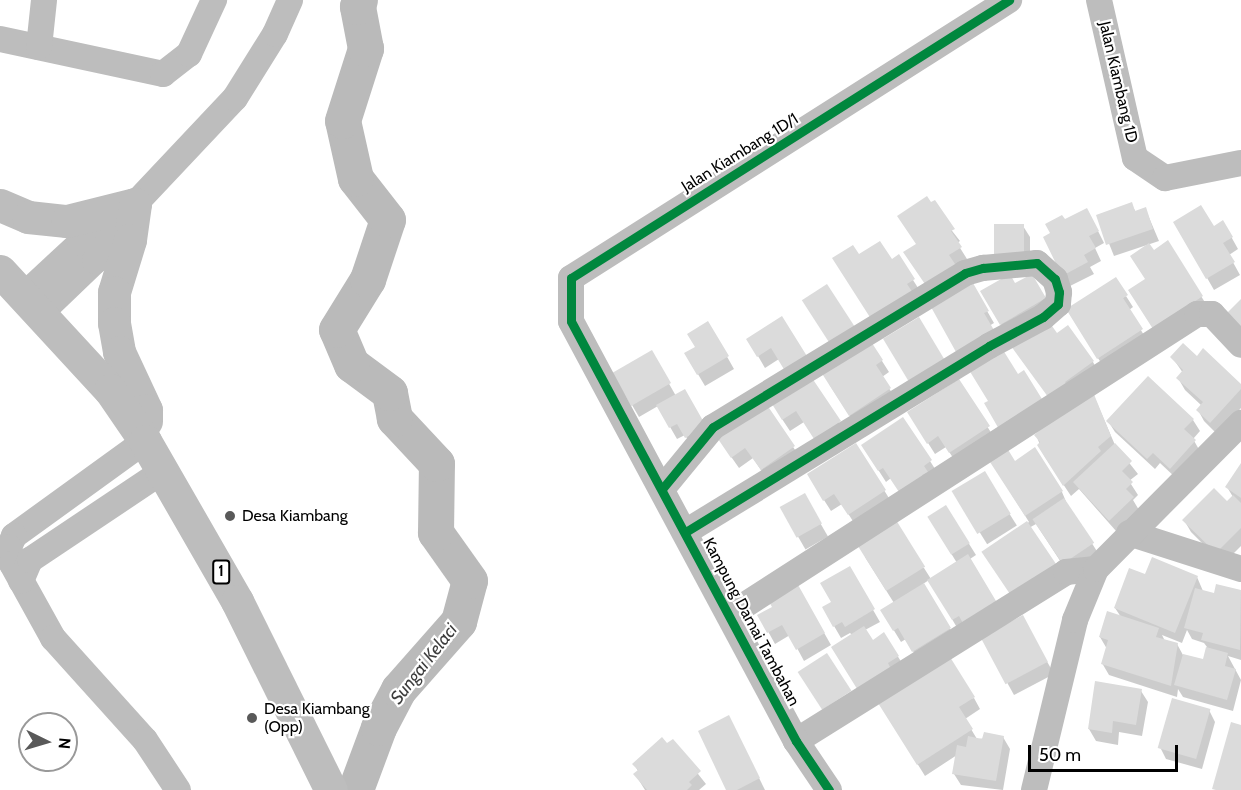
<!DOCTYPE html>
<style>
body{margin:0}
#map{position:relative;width:1241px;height:790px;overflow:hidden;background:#fff;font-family:Cabin,sans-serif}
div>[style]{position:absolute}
.shadow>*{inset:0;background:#0003;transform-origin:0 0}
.river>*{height:36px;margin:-18px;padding:0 18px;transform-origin:18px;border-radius:18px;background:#bababa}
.building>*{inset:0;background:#dbdbdb;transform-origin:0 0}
.minor>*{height:26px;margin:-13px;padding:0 13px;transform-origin:13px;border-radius:13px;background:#bdbdbd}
.major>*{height:33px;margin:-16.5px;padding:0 16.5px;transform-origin:16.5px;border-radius:16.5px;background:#bdbdbd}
.cycleway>*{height:9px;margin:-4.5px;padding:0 4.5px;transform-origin:4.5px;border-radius:4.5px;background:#00873e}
.dots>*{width:16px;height:16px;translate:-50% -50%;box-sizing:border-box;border:3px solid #fff;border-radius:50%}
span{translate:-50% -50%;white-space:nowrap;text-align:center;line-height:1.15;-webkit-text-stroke:4.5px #fff;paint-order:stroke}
.shield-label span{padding:2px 4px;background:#fff;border:2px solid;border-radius:4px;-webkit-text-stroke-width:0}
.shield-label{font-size:15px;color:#000;font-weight:700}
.street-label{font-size:16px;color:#000}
.poi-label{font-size:16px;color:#000}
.left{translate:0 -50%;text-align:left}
.water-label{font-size:18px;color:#3d3d3d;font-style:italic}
.north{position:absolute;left:18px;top:712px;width:60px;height:60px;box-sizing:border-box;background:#fff;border:2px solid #999;border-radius:50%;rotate:95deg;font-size:16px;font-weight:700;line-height:24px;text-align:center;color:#000}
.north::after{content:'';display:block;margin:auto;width:21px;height:27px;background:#595959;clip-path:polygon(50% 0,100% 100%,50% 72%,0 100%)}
.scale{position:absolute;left:1028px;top:745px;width:150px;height:27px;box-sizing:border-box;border:3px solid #000;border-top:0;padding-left:8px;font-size:18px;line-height:21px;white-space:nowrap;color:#000;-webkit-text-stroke:4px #fff;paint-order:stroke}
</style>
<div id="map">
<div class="shadow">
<div style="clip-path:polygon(931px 204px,960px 241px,957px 243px,967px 259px,955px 267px,917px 245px)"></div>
<div style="clip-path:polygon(1131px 204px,1136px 212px,1145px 208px,1159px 241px,1114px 256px,1098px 216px)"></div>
<div style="clip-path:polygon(1064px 221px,1093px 221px,1104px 243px,1095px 248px,1101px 261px,1090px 267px,1094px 274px,1070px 286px,1052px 234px)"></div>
<div style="clip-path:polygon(1175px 222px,1213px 228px,1223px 222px,1238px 249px,1229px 255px,1240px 275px,1214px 290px)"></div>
<div style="clip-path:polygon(995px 225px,1023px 226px,1030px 237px,1030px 274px)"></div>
<div style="clip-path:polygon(1168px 242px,1209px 309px,1161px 339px,1147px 280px)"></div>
<div style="clip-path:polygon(858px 256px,891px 261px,913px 280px,920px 291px,913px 296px)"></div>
<div style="clip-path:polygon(1032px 276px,1052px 311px,1008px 336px,982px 292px,1015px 285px)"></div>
<div style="clip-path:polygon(972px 285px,994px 323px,989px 326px,990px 401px)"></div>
<div style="clip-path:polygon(1126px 296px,1133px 307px,1129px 310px,1148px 342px,1105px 369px,1074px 321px)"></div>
<div style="clip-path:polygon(782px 318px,779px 359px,765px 368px,755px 351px)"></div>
<div style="clip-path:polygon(708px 323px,734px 369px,705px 386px,686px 354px,697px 348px)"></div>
<div style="clip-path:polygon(857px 333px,870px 342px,882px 361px,889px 372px,882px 377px,897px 401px,857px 427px,829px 384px)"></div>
<div style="clip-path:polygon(1056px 335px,1093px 362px,1099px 373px,1091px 389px,1115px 445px,1138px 474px,1129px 481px,1138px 495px,1133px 500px,1139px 510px,1116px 531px,1079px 489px,1071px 496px,1045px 457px,1036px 435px,1059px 412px)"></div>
<div style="clip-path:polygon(651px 352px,676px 396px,685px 391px,693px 449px,685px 435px,677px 439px,658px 406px,639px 417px,614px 374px)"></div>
<div style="clip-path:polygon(1172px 357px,1197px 358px,1241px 386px,1241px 408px,1217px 434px,1204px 421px,1198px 410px,1202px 406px,1185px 390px,1178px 378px,1183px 373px)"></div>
<div style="clip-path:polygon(812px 380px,846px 434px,822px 450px,804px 422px,790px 431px,780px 416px)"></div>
<div style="clip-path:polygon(959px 381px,995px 439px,957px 464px,946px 447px,935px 454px,916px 424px)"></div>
<div style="clip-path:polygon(765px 404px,801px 459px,768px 481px,753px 458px,739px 468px,725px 448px)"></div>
<div style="clip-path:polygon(1193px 420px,1200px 431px,1193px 439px,1201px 453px,1177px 479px,1160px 463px,1155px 469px,1115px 432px,1108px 421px)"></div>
<div style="clip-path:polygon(856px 445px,892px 503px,856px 526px,842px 504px,831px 511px,815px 486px)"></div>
<div style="clip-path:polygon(870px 457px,930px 461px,937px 472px,932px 495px,891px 478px,886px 482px)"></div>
<div style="clip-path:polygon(1015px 463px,1062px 492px,1067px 504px,1100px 556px,1070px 576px,1036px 524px,984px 553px,1029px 522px,997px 471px)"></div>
<div style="clip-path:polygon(1241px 465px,1241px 546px,1223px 564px,1191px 532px,1184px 520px,1227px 503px,1233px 497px,1227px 487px)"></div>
<div style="left:984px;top:473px;width:62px;height:35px;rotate:58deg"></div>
<div style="left:804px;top:495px;width:48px;height:26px;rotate:60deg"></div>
<div style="clip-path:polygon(946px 507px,976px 555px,970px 559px,1005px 618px,959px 631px,929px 580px,923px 584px,957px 641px,920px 663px,906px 639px,901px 642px,882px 611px,894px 603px,865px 557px,924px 568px,931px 579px,957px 563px,936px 529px)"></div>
<div style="clip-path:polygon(849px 568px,880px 622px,865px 630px,872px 642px,884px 634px,905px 668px,893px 675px,850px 633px,841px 638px,830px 619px,833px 603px)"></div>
<div style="clip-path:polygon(evenodd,1146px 576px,1197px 577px,1203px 591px,1215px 595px,1217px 586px,1241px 592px,1241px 660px,1228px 656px,1241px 680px,1233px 711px,1183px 697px,1178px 689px,1177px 697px,1109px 675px,1102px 663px,1107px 649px,1100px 637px,1121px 617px,1115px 608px,1146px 576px,1187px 630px,1192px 639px,1204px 643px,1207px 647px,1204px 661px,1183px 655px,1177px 644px,1165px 641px,1162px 635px,1182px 643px,1187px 630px)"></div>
<div style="clip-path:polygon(797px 585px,831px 645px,804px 661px,790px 635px,775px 644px,759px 615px,774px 607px)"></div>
<div style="clip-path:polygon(1029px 629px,1054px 674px,1014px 695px,983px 639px)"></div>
<div style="clip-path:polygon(1141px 691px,1148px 702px,1142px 736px,1119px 732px,1118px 745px,1096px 741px,1089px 729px)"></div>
<div style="clip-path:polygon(974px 698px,980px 709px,965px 719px,977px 739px,1003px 737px,1010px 749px,1003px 790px,961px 785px,954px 774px,957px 755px,925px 776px,887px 715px)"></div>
<div style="clip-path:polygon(1209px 710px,1215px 722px,1202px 769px,1166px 759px,1160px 747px)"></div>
<div style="clip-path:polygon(735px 729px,765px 790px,728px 790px)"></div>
<div style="clip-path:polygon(672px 741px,706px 784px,699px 790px,645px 790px,635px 774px,638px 771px,634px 764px)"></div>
</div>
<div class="river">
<div style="left:356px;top:790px;width:66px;rotate:-69.6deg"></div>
<div style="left:379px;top:728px;width:43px;rotate:-62.2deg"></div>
<div style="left:399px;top:690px;width:91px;rotate:-48.6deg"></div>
<div style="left:459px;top:622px;width:42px;rotate:-75deg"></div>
<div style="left:470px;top:581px;width:59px;rotate:-125.3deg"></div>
<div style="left:436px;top:533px;width:69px;rotate:-89.2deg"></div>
<div style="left:437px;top:464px;width:62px;rotate:-133deg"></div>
<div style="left:395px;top:419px;width:26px;rotate:-101deg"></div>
<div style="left:390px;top:393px;width:47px;rotate:-143.6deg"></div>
<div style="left:352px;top:365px;width:38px;rotate:-113deg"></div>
<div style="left:337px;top:330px;width:59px;rotate:-58.2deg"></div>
<div style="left:368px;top:280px;width:63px;rotate:-71.6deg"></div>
<div style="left:388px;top:220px;width:52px;rotate:-128deg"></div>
<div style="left:356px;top:179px;width:59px;rotate:-102.6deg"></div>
<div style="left:343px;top:121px;width:76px;rotate:-72.3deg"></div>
<div style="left:366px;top:49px;width:43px;rotate:-100.8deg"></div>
<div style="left:358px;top:7px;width:7px;rotate:-74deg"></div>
</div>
<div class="building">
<div style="clip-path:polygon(927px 196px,931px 202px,935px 200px,955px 229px,951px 231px,962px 247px,949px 255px,959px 270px,929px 290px,903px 252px,916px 244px,897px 216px)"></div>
<div style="clip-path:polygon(1132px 202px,1135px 211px,1146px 207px,1153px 229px,1106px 245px,1096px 215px)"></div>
<div style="clip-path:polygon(1201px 205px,1214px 226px,1223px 220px,1233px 237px,1223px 243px,1235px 262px,1206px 279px,1173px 222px)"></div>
<div style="clip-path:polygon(1087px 208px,1099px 231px,1089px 236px,1096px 248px,1084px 255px,1088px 262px,1062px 276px,1043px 237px,1050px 233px,1045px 224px,1062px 215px,1065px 219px)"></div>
<div style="left:994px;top:224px;width:30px;height:38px"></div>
<div style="clip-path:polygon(1168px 240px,1203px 296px,1153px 329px,1128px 290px,1145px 279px,1130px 256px,1149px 243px,1154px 250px)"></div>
<div style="clip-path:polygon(880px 241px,892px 259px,899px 254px,915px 279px,907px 284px,915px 296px,873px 322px,832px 258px,853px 245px,859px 254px)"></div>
<div style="clip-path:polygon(1010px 274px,1015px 283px,1032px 274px,1046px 298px,1000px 325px,980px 291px)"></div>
<div style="clip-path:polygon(1116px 277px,1128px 295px,1123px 298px,1143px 329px,1097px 359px,1066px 309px)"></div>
<div style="clip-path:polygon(973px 283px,989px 311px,984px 313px,998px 337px,956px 352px,931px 307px)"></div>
<div style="left:827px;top:284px;width:57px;height:30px;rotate:57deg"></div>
<div style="clip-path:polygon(1241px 299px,1241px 333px,1224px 316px)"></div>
<div style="clip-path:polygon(782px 316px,810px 361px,788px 376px,771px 348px,757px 357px,746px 339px)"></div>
<div style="left:919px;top:317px;width:55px;height:42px;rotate:59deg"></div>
<div style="clip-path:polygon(1047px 319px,1057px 333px,1068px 325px,1094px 361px,1065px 382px,1069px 388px,1051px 401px,1011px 346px)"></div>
<div style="clip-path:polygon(708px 321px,729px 356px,697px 375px,684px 353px,695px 347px,687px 334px)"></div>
<div style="clip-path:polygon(870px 340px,883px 360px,876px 365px,891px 388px,849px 416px,821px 372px)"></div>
<div style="clip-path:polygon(1183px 343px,1197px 356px,1203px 348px,1241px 384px,1241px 389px,1210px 423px,1196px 410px,1203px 402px,1176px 378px,1183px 370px,1170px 357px)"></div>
<div style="left:652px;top:350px;width:38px;height:46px;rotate:60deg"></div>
<div style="clip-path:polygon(1003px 350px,1018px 374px,1024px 370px,1042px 399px,1000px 431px,984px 403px,988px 401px,969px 370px)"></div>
<div style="clip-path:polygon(1148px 376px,1194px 419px,1184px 429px,1196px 440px,1170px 469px,1153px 453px,1147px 459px,1106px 421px)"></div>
<div style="clip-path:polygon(812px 378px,841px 421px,814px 439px,796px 411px,782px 420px,772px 404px)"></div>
<div style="clip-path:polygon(959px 379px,990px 426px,949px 453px,938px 436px,927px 444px,907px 412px)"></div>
<div style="clip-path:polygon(1091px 387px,1111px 436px,1098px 447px,1101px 451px,1063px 486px,1037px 445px,1040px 442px,1034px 435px)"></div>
<div style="clip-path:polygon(685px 389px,706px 426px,685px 438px,677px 424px,669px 428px,656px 405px)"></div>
<div style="clip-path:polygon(765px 402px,795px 446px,761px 470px,745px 448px,731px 458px,716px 436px)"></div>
<div style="clip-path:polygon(903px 417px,932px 460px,924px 466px,928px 472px,922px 475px,927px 483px,903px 498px,883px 468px,878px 471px,861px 445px)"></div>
<div style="clip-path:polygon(856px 443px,886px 490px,848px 515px,834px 494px,823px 501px,807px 474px)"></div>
<div style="clip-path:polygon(1115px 443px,1132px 461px,1122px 471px,1133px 482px,1126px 489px,1134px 497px,1109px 521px,1073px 482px)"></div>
<div style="clip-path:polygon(1035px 447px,1063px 491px,1025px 516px,988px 459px,1007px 448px,1015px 461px)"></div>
<div style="clip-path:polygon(1241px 463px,1241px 498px,1225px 487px)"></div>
<div style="left:985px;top:471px;width:50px;height:39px;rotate:59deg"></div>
<div style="clip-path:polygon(1214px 488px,1227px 501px,1233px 495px,1241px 503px,1241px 528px,1216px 553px,1182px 520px)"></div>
<div style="left:805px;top:493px;width:35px;height:29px;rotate:61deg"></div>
<div style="left:1064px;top:498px;width:54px;height:38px;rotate:56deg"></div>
<div style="left:946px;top:505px;width:45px;height:22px;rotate:58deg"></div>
<div style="left:896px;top:520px;width:55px;height:46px;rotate:58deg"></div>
<div style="left:1027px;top:521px;width:55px;height:55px;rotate:56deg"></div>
<div style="clip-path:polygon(968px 554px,999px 606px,965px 627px,959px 616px,952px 620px,927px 580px)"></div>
<div style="clip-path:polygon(1152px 557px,1198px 576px,1175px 633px,1114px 608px,1129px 568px,1145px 574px)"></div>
<div style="clip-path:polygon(850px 566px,875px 609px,845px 627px,842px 622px,833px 627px,822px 607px,831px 602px,820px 583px)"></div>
<div style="clip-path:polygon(797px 583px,825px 633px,796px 650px,782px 625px,767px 633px,757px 615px,772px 607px,768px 600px)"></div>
<div style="clip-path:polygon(924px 583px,951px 628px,912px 652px,898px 628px,893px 631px,880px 610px)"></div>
<div style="clip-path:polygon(1216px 584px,1241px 590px,1240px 650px,1201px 640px,1203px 633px,1184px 628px,1195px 588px,1214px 593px)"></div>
<div style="clip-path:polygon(1107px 611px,1159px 628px,1156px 637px,1178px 643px,1171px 686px,1101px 664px,1108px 640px,1099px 637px)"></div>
<div style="left:1023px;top:615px;width:53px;height:48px;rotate:62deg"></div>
<div style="clip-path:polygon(864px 626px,873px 640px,884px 632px,899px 656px,888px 663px,892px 671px,859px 692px,831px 647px)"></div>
<div style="clip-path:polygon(1206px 647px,1228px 653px,1225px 666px,1236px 669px,1227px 700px,1174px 685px,1183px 654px,1203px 659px)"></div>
<div style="left:827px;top:653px;width:45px;height:35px;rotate:57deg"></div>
<div style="clip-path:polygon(950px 657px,975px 697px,959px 707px,973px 729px,917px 765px,878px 703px)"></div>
<div style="clip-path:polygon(1095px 681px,1142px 689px,1136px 725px,1113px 721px,1112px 733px,1088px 729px)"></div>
<div style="left:1172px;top:698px;width:40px;height:52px;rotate:16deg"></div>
<div style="clip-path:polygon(729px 715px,760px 778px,737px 790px,726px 790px,698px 731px)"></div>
<div style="clip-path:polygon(1231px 722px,1241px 725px,1241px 790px,1216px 790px,1212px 789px)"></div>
<div style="clip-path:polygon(984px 732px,1004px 736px,996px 781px,952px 774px,957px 745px,966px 747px,968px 736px,982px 739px)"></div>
<div style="clip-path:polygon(662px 737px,667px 743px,673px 739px,701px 771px,689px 782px,692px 785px,687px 790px,647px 790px,633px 774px,638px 770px,632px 764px)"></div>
</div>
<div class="minor">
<div style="left:1099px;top:0;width:162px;rotate:77.2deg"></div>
<div style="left:1135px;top:158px;width:36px;rotate:34deg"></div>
<div style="left:1165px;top:178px;width:77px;rotate:-11.2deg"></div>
<div style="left:0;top:39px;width:167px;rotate:12.1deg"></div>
<div style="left:163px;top:74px;width:33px;rotate:-38deg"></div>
<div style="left:189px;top:54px;width:60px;rotate:-65.2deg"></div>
<div style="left:39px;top:47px;width:47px;rotate:-83.9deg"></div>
<div style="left:23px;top:296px;width:78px;rotate:-42.9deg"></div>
<div style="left:80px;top:243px;width:46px;rotate:-34.4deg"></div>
<div style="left:40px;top:314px;width:76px;rotate:-43.9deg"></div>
<div style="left:95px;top:261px;width:70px;rotate:-54.9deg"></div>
<div style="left:135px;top:204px;width:146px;rotate:-46.7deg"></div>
<div style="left:235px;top:98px;width:75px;rotate:-58deg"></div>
<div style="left:275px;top:34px;width:37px;rotate:-66deg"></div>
<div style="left:145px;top:441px;width:162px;rotate:144.1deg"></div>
<div style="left:14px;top:536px;width:12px;rotate:114deg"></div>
<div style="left:9px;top:547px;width:17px;rotate:80deg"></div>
<div style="left:12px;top:564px;width:85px;rotate:61deg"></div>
<div style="left:53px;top:638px;width:137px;rotate:48deg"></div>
<div style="left:145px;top:740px;width:60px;rotate:56.6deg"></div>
<div style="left:662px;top:489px;width:80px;rotate:-50.6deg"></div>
<div style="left:713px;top:427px;width:295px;rotate:-31.4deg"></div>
<div style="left:965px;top:273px;width:19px;rotate:-16deg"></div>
<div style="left:983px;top:268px;width:54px;rotate:-5.3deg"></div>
<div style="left:1037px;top:263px;width:24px;rotate:42deg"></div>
<div style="left:1055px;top:279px;width:14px;rotate:73deg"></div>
<div style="left:1059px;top:292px;width:12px;rotate:95deg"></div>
<div style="left:1058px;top:304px;width:20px;rotate:139deg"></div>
<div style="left:1043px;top:317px;width:61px;rotate:151.8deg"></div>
<div style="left:989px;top:346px;width:356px;rotate:148.5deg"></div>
<div style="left:1129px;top:533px;width:118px;rotate:17.8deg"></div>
<div style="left:21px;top:581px;width:23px;rotate:-67deg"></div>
<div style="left:30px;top:560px;width:160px;rotate:-33.8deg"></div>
<div style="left:731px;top:614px;width:554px;rotate:-32.77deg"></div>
<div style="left:1197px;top:314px;width:15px"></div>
<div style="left:1212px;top:314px;width:42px;rotate:46.9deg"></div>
<div style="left:796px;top:741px;width:319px;rotate:-32deg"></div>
<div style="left:1066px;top:572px;width:30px;rotate:-6deg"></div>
<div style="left:829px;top:790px;width:59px;rotate:-124deg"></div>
<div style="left:796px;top:741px;width:476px;rotate:-118.2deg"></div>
<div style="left:571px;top:321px;width:43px;rotate:-90deg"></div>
<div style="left:571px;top:278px;width:519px;rotate:-32.4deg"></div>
<div style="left:1034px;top:790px;width:175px;rotate:-76.4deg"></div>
<div style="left:1075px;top:620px;width:55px;rotate:-67.6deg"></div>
<div style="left:1096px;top:569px;width:206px;rotate:-45.2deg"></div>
</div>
<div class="major">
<div style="left:0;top:205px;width:30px;rotate:23deg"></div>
<div style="left:28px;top:217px;width:39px;rotate:6deg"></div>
<div style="left:67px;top:221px;width:70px;rotate:-14deg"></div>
<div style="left:135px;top:204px;width:36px;rotate:98deg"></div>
<div style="left:130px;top:240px;width:54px;rotate:107.1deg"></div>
<div style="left:114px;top:292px;width:31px;rotate:90deg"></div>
<div style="left:114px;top:323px;width:29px;rotate:80deg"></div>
<div style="left:119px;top:352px;width:64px;rotate:65deg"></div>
<div style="left:146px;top:410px;width:11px;rotate:90deg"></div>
<div style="left:0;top:271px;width:162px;rotate:47.3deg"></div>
<div style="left:110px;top:390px;width:62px;rotate:55.5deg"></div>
<div style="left:145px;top:441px;width:185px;rotate:60.1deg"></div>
<div style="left:237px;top:601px;width:211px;rotate:63.6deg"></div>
</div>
<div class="cycleway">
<div style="left:662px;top:489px;width:80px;rotate:-50.6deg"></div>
<div style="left:713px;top:427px;width:295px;rotate:-31.4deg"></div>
<div style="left:965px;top:273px;width:19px;rotate:-16deg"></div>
<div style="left:983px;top:268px;width:54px;rotate:-5.3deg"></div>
<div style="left:1037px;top:263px;width:24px;rotate:42deg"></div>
<div style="left:1055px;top:279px;width:14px;rotate:73deg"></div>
<div style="left:1059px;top:292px;width:12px;rotate:95deg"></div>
<div style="left:1058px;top:304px;width:20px;rotate:139deg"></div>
<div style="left:1043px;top:317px;width:61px;rotate:151.8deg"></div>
<div style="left:989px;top:346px;width:356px;rotate:148.5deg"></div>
<div style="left:829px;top:790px;width:59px;rotate:-124deg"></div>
<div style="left:796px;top:741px;width:476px;rotate:-118.2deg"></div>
<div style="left:571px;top:321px;width:43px;rotate:-90deg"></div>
<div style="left:571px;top:278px;width:519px;rotate:-32.4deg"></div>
</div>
<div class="dots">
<div style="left:230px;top:516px;background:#595959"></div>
<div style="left:252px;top:718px;background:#595959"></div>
</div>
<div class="shield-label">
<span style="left:221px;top:572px">1</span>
</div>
<div class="street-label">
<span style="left:1118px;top:82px;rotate:77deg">Jalan Kiambang 1D</span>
<span style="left:740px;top:153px;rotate:-32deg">Jalan Kiambang 1D/1</span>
<span style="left:751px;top:622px;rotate:62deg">Kampung Damai Tambahan</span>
</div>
<div class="poi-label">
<span class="left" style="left:242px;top:516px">Desa Kiambang</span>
<span class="left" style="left:264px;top:718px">Desa Kiambang<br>(Opp)</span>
</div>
<div class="water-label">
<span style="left:424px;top:664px;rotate:-52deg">Sungai Kelaci</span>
</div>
<div class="north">N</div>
<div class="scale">50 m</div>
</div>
